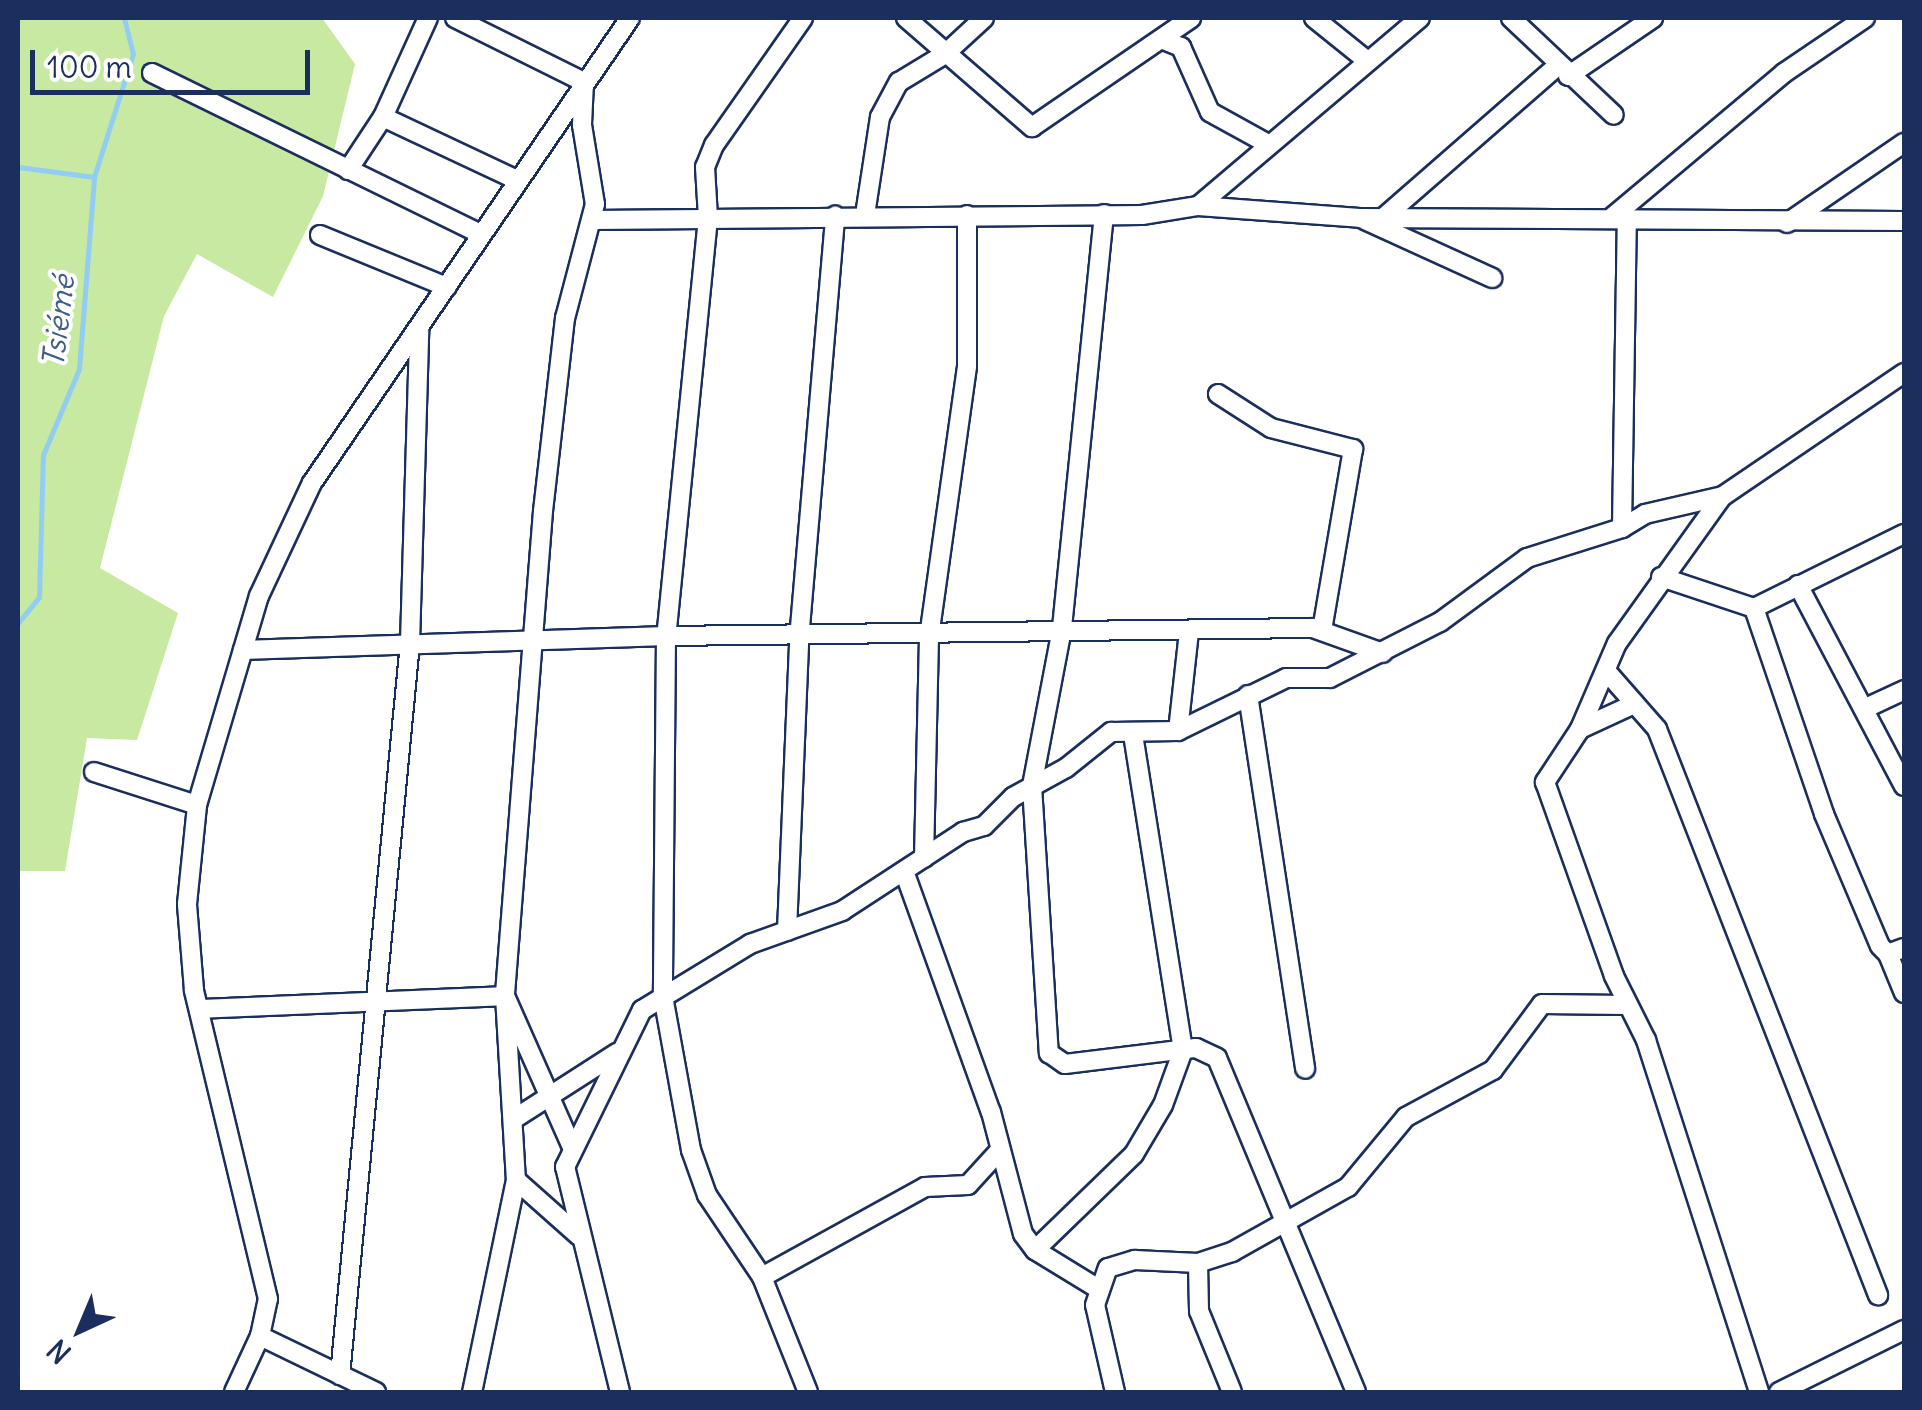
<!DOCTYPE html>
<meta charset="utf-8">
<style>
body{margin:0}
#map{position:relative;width:1922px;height:1410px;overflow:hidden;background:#fff;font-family:Delius,sans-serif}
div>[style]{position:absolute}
.green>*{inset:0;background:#c7e9a2}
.stream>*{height:5px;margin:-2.5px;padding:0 2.5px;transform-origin:2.5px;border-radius:2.5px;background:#92cdf2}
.roads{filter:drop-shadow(2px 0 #1b2f5e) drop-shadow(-2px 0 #1b2f5e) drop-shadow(0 2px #1b2f5e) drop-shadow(0 -2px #1b2f5e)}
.street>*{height:18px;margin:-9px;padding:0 9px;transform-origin:9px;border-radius:9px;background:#fff}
span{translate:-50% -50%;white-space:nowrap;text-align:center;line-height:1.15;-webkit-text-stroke:8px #fff;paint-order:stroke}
.water-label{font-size:30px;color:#3f5e8a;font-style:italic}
.frame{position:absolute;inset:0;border:20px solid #1b2f5e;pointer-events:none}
.north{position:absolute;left:30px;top:1280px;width:100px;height:100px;-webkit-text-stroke:8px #fff;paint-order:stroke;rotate:224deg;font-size:28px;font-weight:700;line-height:40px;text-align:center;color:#1b2f5e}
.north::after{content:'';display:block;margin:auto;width:35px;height:45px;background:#1b2f5e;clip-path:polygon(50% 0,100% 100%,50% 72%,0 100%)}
.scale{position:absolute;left:30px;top:50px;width:280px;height:45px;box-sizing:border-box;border:5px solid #1b2f5e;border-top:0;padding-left:12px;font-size:30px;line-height:35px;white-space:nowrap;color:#1b2f5e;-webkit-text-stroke:8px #fff;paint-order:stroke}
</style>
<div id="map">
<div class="green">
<div style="clip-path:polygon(18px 18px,322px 18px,355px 64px,323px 196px,273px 297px,197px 254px,164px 316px,100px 568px,178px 613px,137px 740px,87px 738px,65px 871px,18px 871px)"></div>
</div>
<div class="stream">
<div style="left:18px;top:167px;width:77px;rotate:7.5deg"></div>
<div style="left:18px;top:623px;width:33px;rotate:-51deg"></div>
<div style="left:39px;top:597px;width:142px;rotate:-88.4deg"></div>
<div style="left:43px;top:455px;width:93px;rotate:-67.3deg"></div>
<div style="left:79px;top:369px;width:193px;rotate:-85.5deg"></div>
<div style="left:94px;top:177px;width:129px;rotate:-72.4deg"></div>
<div style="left:133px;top:54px;width:37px;rotate:-104deg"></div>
</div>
<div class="roads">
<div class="street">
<div style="left:455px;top:18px;width:144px;rotate:26.4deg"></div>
<div style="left:584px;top:82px;width:43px;rotate:92.7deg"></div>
<div style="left:582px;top:125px;width:80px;rotate:80.7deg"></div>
<div style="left:595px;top:204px;width:118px;rotate:104.7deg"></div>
<div style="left:565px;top:318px;width:194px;rotate:96.5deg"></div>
<div style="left:543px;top:511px;width:486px;rotate:94.5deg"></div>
<div style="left:505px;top:996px;width:184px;rotate:86.6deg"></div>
<div style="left:516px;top:1180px;width:217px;rotate:101.7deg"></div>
<div style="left:803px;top:18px;width:155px;rotate:125deg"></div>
<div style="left:714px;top:145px;width:24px;rotate:112deg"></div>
<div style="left:705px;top:167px;width:51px;rotate:86.6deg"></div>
<div style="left:708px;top:218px;width:420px;rotate:95.7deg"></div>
<div style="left:666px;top:636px;width:360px;rotate:90.5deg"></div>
<div style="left:663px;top:996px;width:157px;rotate:79.7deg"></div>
<div style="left:691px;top:1150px;width:48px;rotate:70.4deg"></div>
<div style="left:707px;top:1195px;width:99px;rotate:56.1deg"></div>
<div style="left:762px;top:1277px;width:124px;rotate:68.2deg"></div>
<div style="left:906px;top:18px;width:167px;rotate:40.9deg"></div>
<div style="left:1032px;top:127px;width:193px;rotate:-34.4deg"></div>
<div style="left:1314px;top:18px;width:65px;rotate:38.8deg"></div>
<div style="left:1511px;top:18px;width:141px;rotate:43.3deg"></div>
<div style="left:1161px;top:39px;width:22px;rotate:22deg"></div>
<div style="left:1181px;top:47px;width:71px;rotate:66deg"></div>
<div style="left:1210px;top:112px;width:66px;rotate:28.9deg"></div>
<div style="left:152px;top:73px;width:366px;rotate:26.1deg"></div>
<div style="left:1568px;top:76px;width:103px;rotate:-34.3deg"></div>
<div style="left:383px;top:117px;width:146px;rotate:25.2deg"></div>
<div style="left:348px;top:170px;width:64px;rotate:-56.6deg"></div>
<div style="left:383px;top:117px;width:109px;rotate:-65.6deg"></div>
<div style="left:1198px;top:206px;width:291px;rotate:-40.3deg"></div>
<div style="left:1104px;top:214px;width:422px;rotate:95.8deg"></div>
<div style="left:1061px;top:634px;width:155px;rotate:100.8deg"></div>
<div style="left:1032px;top:786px;width:268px;rotate:86.4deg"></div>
<div style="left:1049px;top:1053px;width:19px;rotate:35deg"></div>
<div style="left:1065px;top:1064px;width:132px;rotate:-7deg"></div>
<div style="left:1196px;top:1048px;width:23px;rotate:25deg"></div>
<div style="left:1217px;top:1058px;width:362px;rotate:67.4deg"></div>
<div style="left:865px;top:215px;width:99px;rotate:-81.3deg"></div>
<div style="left:880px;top:117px;width:40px;rotate:-62deg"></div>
<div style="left:899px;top:82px;width:54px;rotate:-31.3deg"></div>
<div style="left:945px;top:54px;width:53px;rotate:-42.7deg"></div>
<div style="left:1383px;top:218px;width:231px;rotate:-41.1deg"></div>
<div style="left:1610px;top:219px;width:227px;rotate:-40deg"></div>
<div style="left:1784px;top:73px;width:98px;rotate:-34.2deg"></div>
<div style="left:593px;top:220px;width:549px;rotate:-0.52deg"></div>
<div style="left:1142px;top:215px;width:57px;rotate:-9.1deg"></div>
<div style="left:1198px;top:206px;width:162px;rotate:4.2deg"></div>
<div style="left:1360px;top:218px;width:544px;rotate:0.32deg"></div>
<div style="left:1365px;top:220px;width:140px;rotate:24.5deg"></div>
<div style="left:1787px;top:223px;width:142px;rotate:-34.4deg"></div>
<div style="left:320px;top:235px;width:137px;rotate:22.3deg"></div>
<div style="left:1218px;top:394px;width:63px;rotate:32.7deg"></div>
<div style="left:1271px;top:428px;width:85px;rotate:14.4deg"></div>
<div style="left:1353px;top:449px;width:184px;rotate:99.7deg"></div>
<div style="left:1721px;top:498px;width:178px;rotate:125.6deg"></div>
<div style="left:1617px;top:643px;width:94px;rotate:113.3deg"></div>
<div style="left:1580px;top:729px;width:64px;rotate:123.4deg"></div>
<div style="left:1545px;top:782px;width:206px;rotate:70.4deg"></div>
<div style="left:1614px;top:976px;width:72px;rotate:63.4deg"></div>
<div style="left:1646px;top:1040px;width:370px;rotate:72.2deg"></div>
<div style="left:1622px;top:528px;width:308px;rotate:-89.1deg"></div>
<div style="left:1661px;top:577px;width:98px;rotate:18.4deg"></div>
<div style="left:1754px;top:608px;width:167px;rotate:-26.3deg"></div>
<div style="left:1798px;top:585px;width:227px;rotate:62.2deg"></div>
<div style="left:1754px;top:608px;width:218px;rotate:71.2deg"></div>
<div style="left:1824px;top:814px;width:143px;rotate:67deg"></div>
<div style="left:1880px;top:946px;width:11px;rotate:45deg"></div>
<div style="left:1888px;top:954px;width:17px;rotate:-21deg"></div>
<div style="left:243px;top:650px;width:423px;rotate:-1.9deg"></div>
<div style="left:666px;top:636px;width:647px;rotate:-0.71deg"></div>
<div style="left:1313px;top:628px;width:74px;rotate:19.7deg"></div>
<div style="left:1607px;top:672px;width:76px;rotate:48.7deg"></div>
<div style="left:1657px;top:729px;width:608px;rotate:68.67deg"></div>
<div style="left:1248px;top:695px;width:378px;rotate:81.3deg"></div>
<div style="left:1868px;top:707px;width:40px;rotate:-25deg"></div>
<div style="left:1580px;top:729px;width:60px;rotate:-24.8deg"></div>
<div style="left:1178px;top:731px;width:101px;rotate:-83.7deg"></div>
<div style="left:94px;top:772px;width:108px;rotate:17.8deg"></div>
<div style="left:924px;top:858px;width:221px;rotate:-88.7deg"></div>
<div style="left:929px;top:637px;width:274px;rotate:-82deg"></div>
<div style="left:967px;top:366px;width:151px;rotate:-90deg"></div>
<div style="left:904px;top:871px;width:256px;rotate:70.2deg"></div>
<div style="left:991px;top:1112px;width:126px;rotate:75.3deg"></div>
<div style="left:1023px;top:1234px;width:20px;rotate:53deg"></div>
<div style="left:1035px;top:1250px;width:73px;rotate:31.5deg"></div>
<div style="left:787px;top:931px;width:292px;rotate:-87.6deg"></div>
<div style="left:799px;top:639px;width:425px;rotate:-85.1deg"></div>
<div style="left:1888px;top:954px;width:42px;rotate:67.7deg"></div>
<div style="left:199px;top:1009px;width:306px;rotate:-2.4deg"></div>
<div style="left:505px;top:996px;width:165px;rotate:66.1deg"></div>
<div style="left:514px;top:1119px;width:122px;rotate:-32.7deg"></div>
<div style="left:516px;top:1180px;width:84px;rotate:41.6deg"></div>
<div style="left:1035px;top:1250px;width:138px;rotate:-44.1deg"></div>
<div style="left:1134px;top:1154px;width:57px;rotate:-59.4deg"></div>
<div style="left:1163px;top:1105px;width:59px;rotate:-70deg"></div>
<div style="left:1183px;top:1050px;width:321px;rotate:-99deg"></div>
<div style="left:1198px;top:1263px;width:48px;rotate:88.8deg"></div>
<div style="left:1199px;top:1311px;width:87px;rotate:67.8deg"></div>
<div style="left:762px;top:1277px;width:186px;rotate:-28.9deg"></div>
<div style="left:925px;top:1187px;width:43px;rotate:-2.7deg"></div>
<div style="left:968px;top:1185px;width:47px;rotate:-47.6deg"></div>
<div style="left:260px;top:1336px;width:129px;rotate:25.8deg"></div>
<div style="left:340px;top:1375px;width:735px;rotate:-84.54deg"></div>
<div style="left:410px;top:643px;width:312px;rotate:-88.3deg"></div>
<div style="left:234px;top:1392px;width:62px;rotate:-65.1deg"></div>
<div style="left:260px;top:1336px;width:38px;rotate:-78deg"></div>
<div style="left:268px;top:1299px;width:318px;rotate:-103.5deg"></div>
<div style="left:194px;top:990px;width:86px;rotate:-94.7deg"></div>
<div style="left:187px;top:904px;width:100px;rotate:-84.2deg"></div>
<div style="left:197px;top:805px;width:218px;rotate:-73.5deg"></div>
<div style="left:259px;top:596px;width:125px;rotate:-64.9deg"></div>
<div style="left:312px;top:483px;width:563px;rotate:-55.63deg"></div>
<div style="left:620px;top:1392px;width:232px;rotate:-103.7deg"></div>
<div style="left:565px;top:1167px;width:175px;rotate:-63.9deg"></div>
<div style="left:642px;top:1010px;width:127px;rotate:-31.4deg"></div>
<div style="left:750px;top:944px;width:98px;rotate:-19.7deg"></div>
<div style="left:842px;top:911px;width:145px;rotate:-33.1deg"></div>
<div style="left:963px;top:832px;width:22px;rotate:-16deg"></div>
<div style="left:984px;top:826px;width:41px;rotate:-45deg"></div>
<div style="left:1013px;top:797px;width:60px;rotate:-28.7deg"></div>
<div style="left:1066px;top:768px;width:58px;rotate:-38.7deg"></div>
<div style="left:1111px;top:732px;width:67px;rotate:-0.9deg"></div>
<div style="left:1178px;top:731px;width:120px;rotate:-26.1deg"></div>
<div style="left:1286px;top:678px;width:44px"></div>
<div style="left:1330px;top:678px;width:123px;rotate:-27deg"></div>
<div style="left:1440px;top:622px;width:108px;rotate:-36.3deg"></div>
<div style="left:1527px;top:558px;width:100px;rotate:-17.5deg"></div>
<div style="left:1622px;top:528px;width:27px;rotate:-31deg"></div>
<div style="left:1645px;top:514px;width:80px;rotate:-13deg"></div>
<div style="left:1723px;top:496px;width:219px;rotate:-34.2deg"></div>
<div style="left:1115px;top:1392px;width:89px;rotate:-102.9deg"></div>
<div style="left:1095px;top:1305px;width:39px;rotate:-71deg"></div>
<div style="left:1108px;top:1268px;width:28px;rotate:-17deg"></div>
<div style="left:1135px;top:1260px;width:63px;rotate:2.7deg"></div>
<div style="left:1198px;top:1263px;width:36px;rotate:-18deg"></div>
<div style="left:1232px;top:1252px;width:133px;rotate:-29.3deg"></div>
<div style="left:1348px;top:1187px;width:91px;rotate:-50.4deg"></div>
<div style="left:1406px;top:1117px;width:99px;rotate:-28.4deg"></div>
<div style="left:1493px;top:1070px;width:82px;rotate:-53.4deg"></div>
<div style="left:1542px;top:1004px;width:84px;rotate:0.7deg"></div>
<div style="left:1779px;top:1392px;width:140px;rotate:-26.4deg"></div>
</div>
</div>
<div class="water-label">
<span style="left:58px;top:321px;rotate:-83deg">Tsiémé</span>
</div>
<div class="frame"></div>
<div class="north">N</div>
<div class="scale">100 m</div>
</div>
